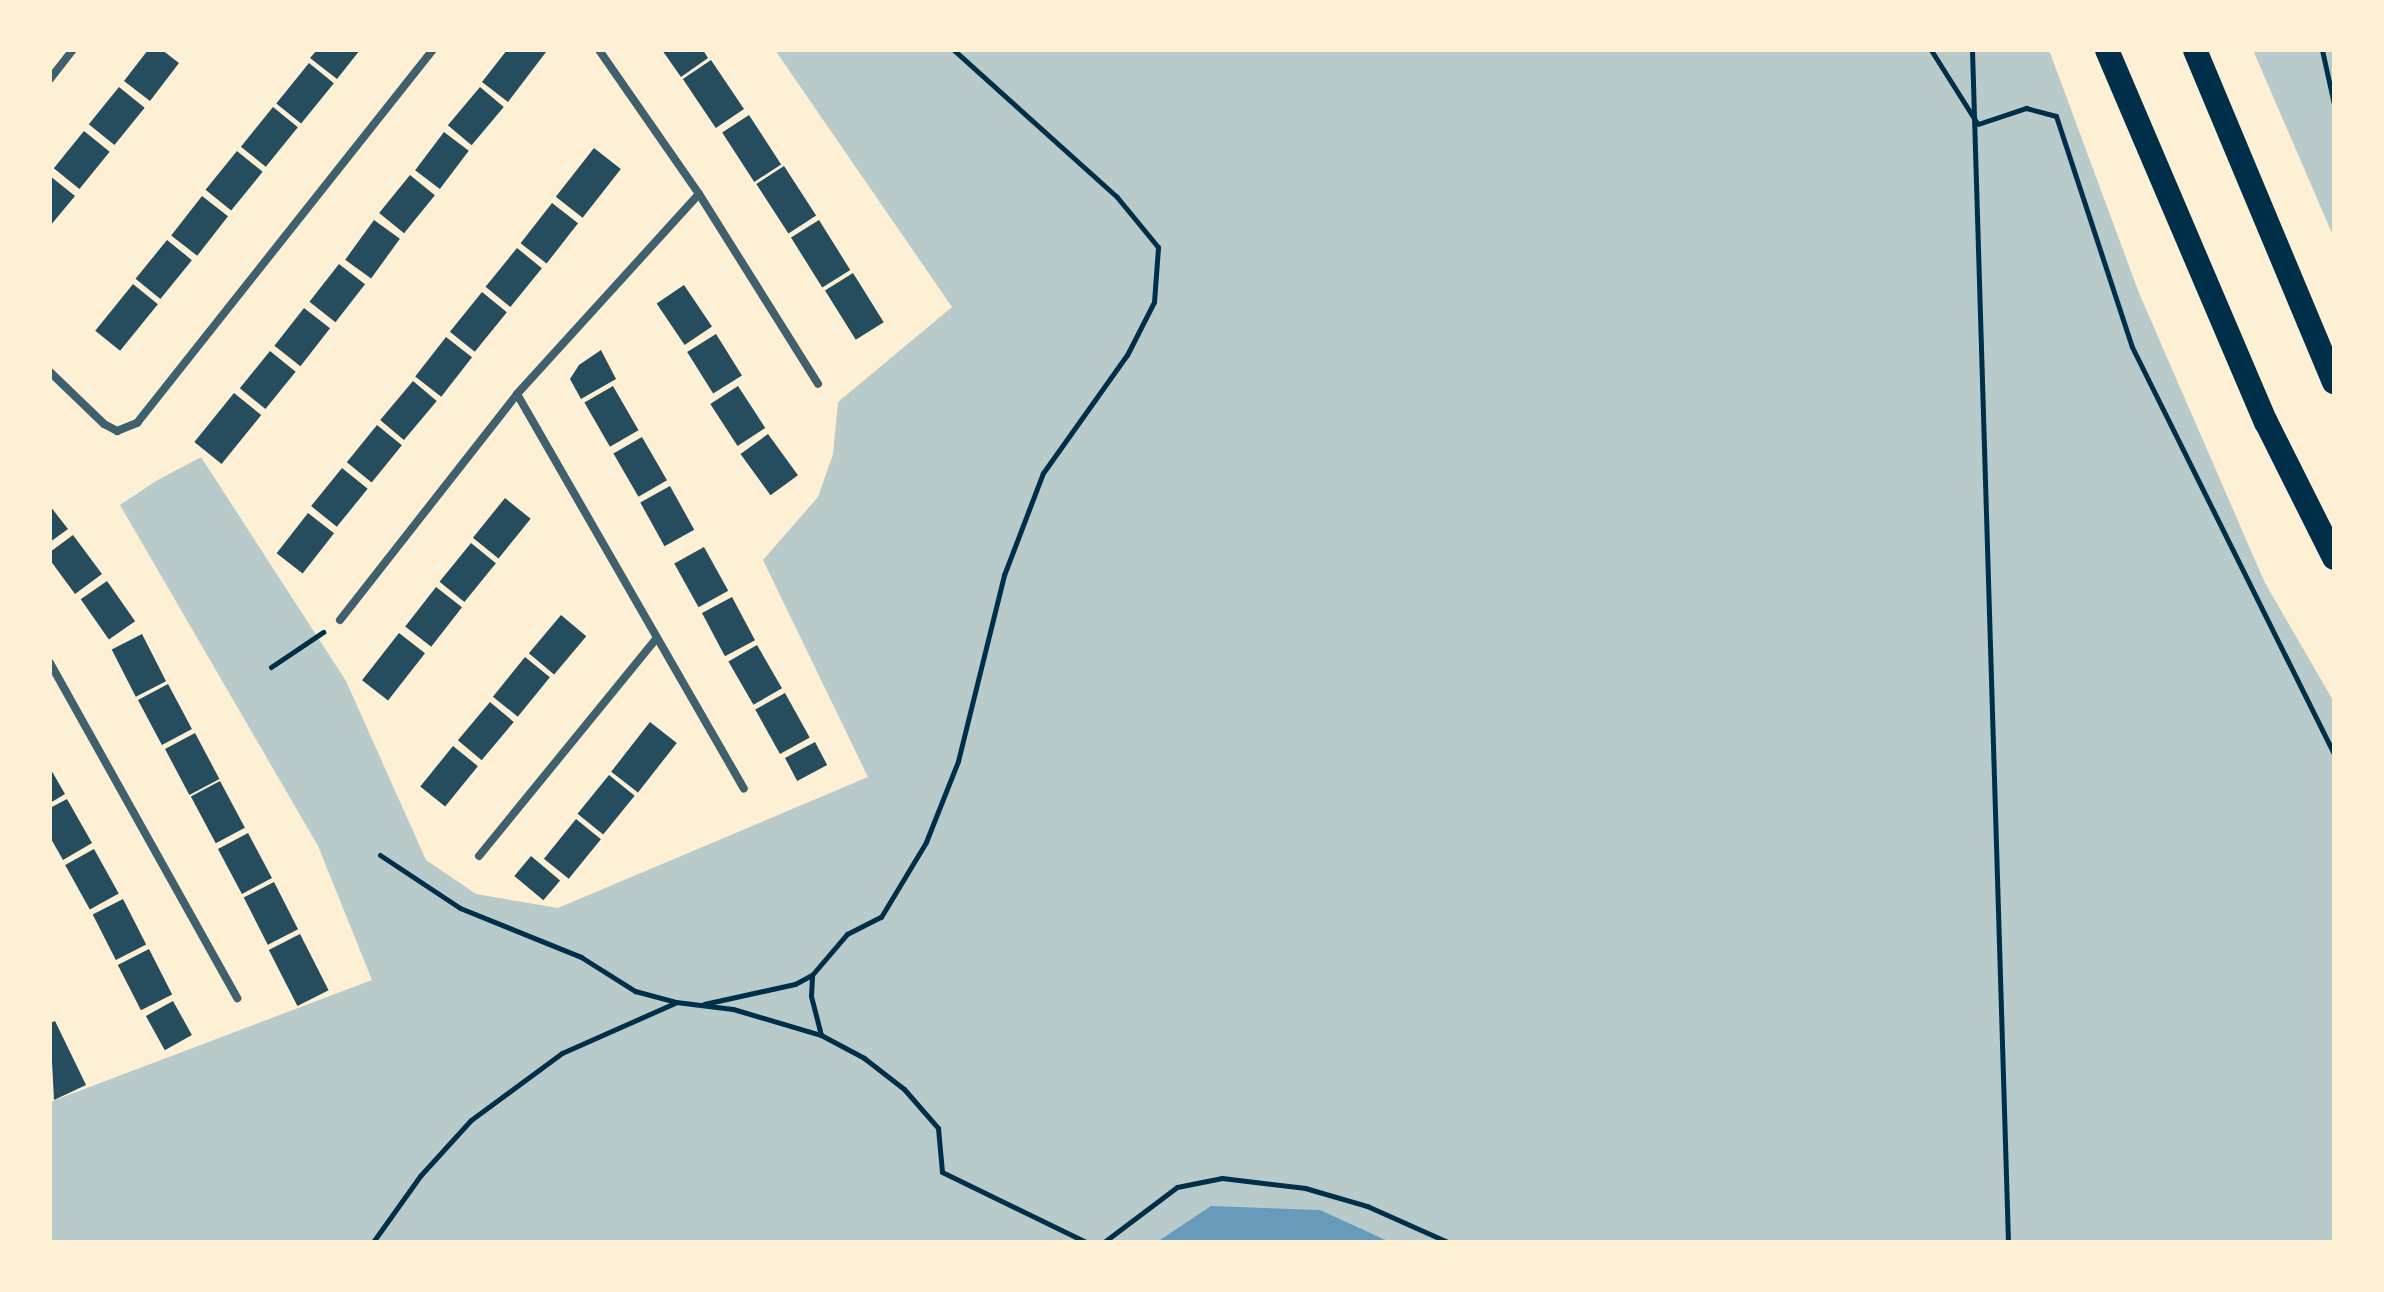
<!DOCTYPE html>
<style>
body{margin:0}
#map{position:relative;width:2384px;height:1292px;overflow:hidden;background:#fdf0d5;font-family:"Nunito Sans",sans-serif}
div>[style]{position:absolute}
.green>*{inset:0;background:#b9caca}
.water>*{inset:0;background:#669bbc}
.building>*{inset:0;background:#264d5e;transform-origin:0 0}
.path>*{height:5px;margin:-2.5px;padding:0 2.5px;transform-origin:2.5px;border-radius:2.5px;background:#003049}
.minor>*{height:8px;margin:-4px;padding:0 4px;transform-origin:4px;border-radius:4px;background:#3f606c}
.motorway>*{height:24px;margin:-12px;padding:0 12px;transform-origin:12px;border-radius:12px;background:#003049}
span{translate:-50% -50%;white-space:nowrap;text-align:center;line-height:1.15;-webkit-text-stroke:8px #fdf0d5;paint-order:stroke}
.frame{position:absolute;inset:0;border:52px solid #fdf0d5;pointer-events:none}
</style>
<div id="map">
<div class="green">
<div style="clip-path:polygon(775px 50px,2049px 50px,2139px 293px,2265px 583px,2334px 702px,2334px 1242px,50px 1242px,50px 1102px,372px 980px,318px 846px,120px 505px,156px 481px,201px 457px,346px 681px,426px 860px,476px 894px,558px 908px,868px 777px,763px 560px,818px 497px,833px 454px,838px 402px,952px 307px)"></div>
<div style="clip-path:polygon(2253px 50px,2334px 50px,2334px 238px)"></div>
</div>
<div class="water">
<div style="clip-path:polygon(1211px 1206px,1320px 1210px,1390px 1242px,1157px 1242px)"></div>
</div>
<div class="building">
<div style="clip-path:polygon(148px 50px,162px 50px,179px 63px,150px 101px,124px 81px)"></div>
<div style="clip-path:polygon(317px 50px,360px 50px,337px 79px,310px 58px)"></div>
<div style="clip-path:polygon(507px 50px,546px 52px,508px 102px,482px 82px)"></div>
<div style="clip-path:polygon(662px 50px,703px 50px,708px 58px,681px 77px)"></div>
<div style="left:711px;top:60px;width:59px;height:34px;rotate:56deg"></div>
<div style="left:309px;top:63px;width:32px;height:52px;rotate:39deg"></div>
<div style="left:119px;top:87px;width:33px;height:48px;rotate:39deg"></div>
<div style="left:480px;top:87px;width:31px;height:50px;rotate:40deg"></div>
<div style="left:273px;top:107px;width:32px;height:51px;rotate:39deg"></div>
<div style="left:749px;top:115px;width:59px;height:32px;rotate:57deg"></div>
<div style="left:84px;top:131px;width:33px;height:48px;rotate:39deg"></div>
<div style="left:444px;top:132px;width:31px;height:48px;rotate:37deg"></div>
<div style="left:594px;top:148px;width:34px;height:62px;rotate:38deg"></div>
<div style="left:237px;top:151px;width:33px;height:50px;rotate:39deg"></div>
<div style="left:784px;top:166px;width:59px;height:33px;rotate:57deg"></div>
<div style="left:410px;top:175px;width:32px;height:49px;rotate:39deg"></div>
<div style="clip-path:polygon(50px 176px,75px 196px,50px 226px)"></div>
<div style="left:202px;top:196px;width:33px;height:50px;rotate:38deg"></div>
<div style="left:552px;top:203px;width:33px;height:51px;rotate:38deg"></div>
<div style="left:374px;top:220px;width:32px;height:49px;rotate:36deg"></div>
<div style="left:819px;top:220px;width:59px;height:33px;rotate:58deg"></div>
<div style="left:167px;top:240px;width:32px;height:50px;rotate:39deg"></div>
<div style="left:517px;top:248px;width:32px;height:50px;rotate:39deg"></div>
<div style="left:339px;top:264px;width:33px;height:48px;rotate:38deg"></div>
<div style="left:853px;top:273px;width:58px;height:33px;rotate:58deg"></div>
<div style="left:133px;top:284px;width:32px;height:60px;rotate:39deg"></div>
<div style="left:684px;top:285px;width:50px;height:33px;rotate:56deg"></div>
<div style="left:482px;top:292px;width:32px;height:51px;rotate:39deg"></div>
<div style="left:304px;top:308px;width:33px;height:48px;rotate:38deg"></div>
<div style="left:716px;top:334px;width:49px;height:34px;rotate:58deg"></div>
<div style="left:446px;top:337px;width:33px;height:50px;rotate:38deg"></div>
<div style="clip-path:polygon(601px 350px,616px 379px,581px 399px,570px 379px,579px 365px)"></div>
<div style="left:270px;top:351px;width:33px;height:48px;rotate:39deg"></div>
<div style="left:413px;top:381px;width:31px;height:51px;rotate:40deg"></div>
<div style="left:613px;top:386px;width:51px;height:33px;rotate:60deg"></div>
<div style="left:738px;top:386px;width:50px;height:33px;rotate:57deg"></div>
<div style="left:234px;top:393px;width:35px;height:63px;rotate:39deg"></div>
<div style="left:377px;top:425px;width:32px;height:48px;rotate:39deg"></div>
<div style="left:768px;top:434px;width:51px;height:34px;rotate:54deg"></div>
<div style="left:642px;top:437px;width:50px;height:33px;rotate:60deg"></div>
<div style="left:342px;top:468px;width:33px;height:49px;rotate:39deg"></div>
<div style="left:670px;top:486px;width:50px;height:34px;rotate:61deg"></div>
<div style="left:505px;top:498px;width:33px;height:51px;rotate:39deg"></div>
<div style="clip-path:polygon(50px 506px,68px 529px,50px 542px)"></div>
<div style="left:308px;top:513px;width:33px;height:51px;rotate:38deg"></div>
<div style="clip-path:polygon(73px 535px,102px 574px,75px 594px,50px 560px,50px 552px)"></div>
<div style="left:471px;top:543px;width:32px;height:50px;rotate:39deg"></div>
<div style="left:704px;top:547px;width:50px;height:34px;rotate:61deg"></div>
<div style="left:107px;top:581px;width:49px;height:32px;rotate:55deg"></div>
<div style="left:436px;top:587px;width:33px;height:50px;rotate:38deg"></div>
<div style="left:732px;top:597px;width:49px;height:34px;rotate:62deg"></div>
<div style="left:561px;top:615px;width:33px;height:50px;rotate:40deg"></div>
<div style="left:399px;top:633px;width:33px;height:60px;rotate:38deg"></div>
<div style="left:142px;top:634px;width:53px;height:34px;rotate:63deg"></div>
<div style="left:757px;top:645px;width:50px;height:33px;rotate:60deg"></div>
<div style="left:525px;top:657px;width:32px;height:51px;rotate:39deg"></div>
<div style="left:168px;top:684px;width:51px;height:34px;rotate:62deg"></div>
<div style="left:785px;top:693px;width:51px;height:34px;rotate:61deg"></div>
<div style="left:490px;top:702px;width:31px;height:50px;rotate:40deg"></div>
<div style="left:650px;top:722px;width:34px;height:63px;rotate:38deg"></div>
<div style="left:195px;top:733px;width:52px;height:34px;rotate:62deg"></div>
<div style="left:815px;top:742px;width:26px;height:34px;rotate:62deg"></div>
<div style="left:453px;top:746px;width:32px;height:52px;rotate:39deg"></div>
<div style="clip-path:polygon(50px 768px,65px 794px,50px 803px)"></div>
<div style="left:609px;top:775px;width:33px;height:50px;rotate:39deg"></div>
<div style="left:220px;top:781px;width:53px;height:33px;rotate:62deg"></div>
<div style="clip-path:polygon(67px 799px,92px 843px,63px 860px,50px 837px,50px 808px)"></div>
<div style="left:576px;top:819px;width:32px;height:51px;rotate:39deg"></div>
<div style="left:248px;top:833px;width:51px;height:34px;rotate:62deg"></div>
<div style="left:94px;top:849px;width:51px;height:33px;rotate:61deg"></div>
<div style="left:531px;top:856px;width:38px;height:26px;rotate:40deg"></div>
<div style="left:274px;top:882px;width:53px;height:34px;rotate:63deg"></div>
<div style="left:123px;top:899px;width:51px;height:34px;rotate:63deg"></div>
<div style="left:300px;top:934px;width:63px;height:35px;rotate:63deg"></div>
<div style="left:149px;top:949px;width:51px;height:35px;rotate:63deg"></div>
<div style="left:173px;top:1001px;width:39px;height:31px;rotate:61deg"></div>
<div style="clip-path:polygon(55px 1021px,86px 1085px,54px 1100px,50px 1023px)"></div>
</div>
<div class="path">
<div style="left:1931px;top:50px;width:86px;rotate:57.8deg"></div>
<div style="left:1972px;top:50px;width:1193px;rotate:88.27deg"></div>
<div style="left:2322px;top:50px;width:55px;rotate:77.5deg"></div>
<div style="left:1978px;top:124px;width:51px;rotate:-18.4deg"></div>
<div style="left:2026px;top:108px;width:31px;rotate:15deg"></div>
<div style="left:2056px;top:116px;width:243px;rotate:71.8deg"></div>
<div style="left:2132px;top:347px;width:454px;rotate:63.6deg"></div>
<div style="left:271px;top:667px;width:63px;rotate:-33.9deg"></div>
<div style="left:380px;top:855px;width:96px;rotate:33.5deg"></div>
<div style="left:460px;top:908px;width:131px;rotate:22deg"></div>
<div style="left:581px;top:957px;width:64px;rotate:32.2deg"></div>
<div style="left:635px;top:991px;width:42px;rotate:15deg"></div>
<div style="left:676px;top:1002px;width:57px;rotate:7deg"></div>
<div style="left:733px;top:1009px;width:92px;rotate:16.5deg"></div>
<div style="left:821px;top:1035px;width:49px;rotate:28.1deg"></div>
<div style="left:864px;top:1058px;width:51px;rotate:37.8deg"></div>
<div style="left:904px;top:1089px;width:52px;rotate:48.9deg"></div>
<div style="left:938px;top:1128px;width:44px;rotate:84.8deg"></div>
<div style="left:942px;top:1172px;width:160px;rotate:25.9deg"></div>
<div style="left:704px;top:1004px;width:93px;rotate:-12.4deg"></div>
<div style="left:795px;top:984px;width:19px;rotate:-28deg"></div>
<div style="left:821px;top:1035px;width:40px;rotate:-104.4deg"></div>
<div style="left:811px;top:996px;width:21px;rotate:-87deg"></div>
<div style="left:812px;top:975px;width:54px;rotate:-49.5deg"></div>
<div style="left:847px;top:934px;width:38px;rotate:-27deg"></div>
<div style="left:881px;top:917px;width:87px;rotate:-59deg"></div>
<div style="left:926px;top:842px;width:87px;rotate:-68.4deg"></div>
<div style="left:958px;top:761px;width:192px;rotate:-76.1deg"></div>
<div style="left:1004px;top:575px;width:109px;rotate:-69.1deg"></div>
<div style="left:1043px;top:473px;width:145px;rotate:-54.6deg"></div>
<div style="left:1127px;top:355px;width:59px;rotate:-63deg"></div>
<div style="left:1154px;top:302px;width:55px;rotate:-85.8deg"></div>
<div style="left:1158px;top:247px;width:65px;rotate:-129.4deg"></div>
<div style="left:1117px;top:197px;width:219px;rotate:-138deg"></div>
<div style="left:373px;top:1242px;width:81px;rotate:-54.5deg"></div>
<div style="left:420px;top:1176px;width:76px;rotate:-47.7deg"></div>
<div style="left:471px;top:1120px;width:113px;rotate:-36.4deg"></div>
<div style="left:562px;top:1053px;width:124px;rotate:-23.9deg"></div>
<div style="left:1104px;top:1242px;width:91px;rotate:-37deg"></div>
<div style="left:1177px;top:1187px;width:46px;rotate:-11.3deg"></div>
<div style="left:1222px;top:1178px;width:84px;rotate:6.9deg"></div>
<div style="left:1305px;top:1188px;width:65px;rotate:16.2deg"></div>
<div style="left:1367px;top:1206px;width:89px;rotate:24deg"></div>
</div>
<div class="minor">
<div style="left:599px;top:50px;width:175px;rotate:55.2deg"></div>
<div style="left:699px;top:194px;width:224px;rotate:57.9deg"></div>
<div style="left:50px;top:79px;width:37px;rotate:-52deg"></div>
<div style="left:50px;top:372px;width:75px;rotate:43.9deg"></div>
<div style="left:104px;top:424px;width:15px;rotate:28deg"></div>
<div style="left:117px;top:431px;width:22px;rotate:-22deg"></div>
<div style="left:137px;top:423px;width:476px;rotate:-51.6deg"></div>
<div style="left:517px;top:394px;width:455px;rotate:60.1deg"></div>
<div style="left:340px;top:620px;width:287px;rotate:-51.9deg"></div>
<div style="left:517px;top:394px;width:270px;rotate:-47.7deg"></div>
<div style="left:50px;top:663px;width:384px;rotate:60.8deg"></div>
<div style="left:479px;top:856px;width:280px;rotate:-50.8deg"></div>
</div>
<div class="motorway">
<div style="left:2107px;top:50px;width:405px;rotate:66.9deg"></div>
<div style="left:2266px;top:422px;width:152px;rotate:63.4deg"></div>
<div style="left:2195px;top:50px;width:360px;rotate:67.3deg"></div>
</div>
<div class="frame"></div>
</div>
